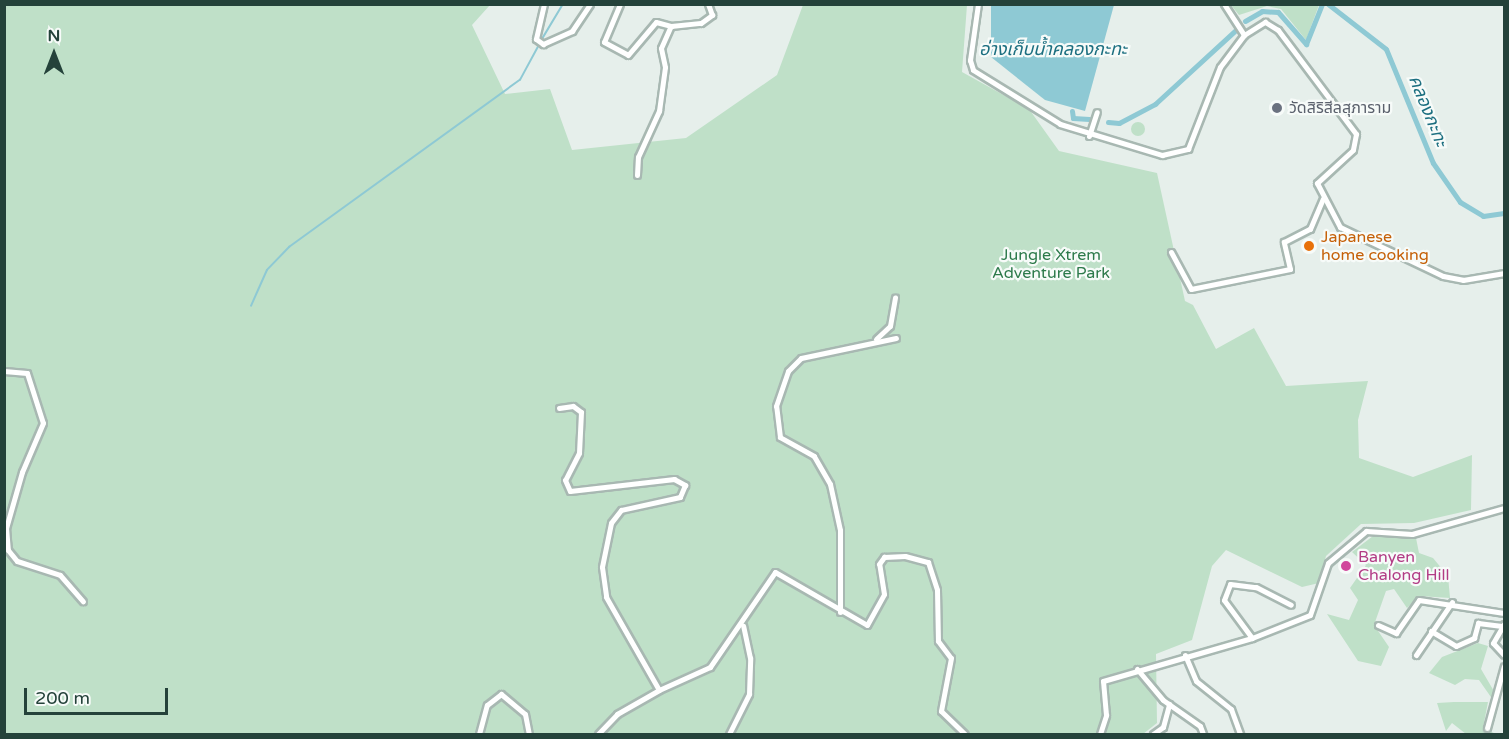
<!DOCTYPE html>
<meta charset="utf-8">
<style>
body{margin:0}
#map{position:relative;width:1509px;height:739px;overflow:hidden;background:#e6efeb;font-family:"Varela Round","Noto Sans Thai",sans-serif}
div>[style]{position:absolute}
.green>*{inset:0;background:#bfe0c8}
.round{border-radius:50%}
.water>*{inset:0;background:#8ec9d4}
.stream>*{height:1.5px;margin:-0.75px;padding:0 0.75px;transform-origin:0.75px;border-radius:0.75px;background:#8ec9d4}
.canal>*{height:5px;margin:-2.5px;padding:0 2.5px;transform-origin:2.5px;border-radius:2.5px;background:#8ec9d4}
.roads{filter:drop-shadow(2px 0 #a8b8b2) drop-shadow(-2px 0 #a8b8b2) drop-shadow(0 2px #a8b8b2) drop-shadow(0 -2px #a8b8b2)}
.street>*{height:5px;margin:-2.5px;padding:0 2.5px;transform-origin:2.5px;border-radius:2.5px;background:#fff}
.dots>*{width:16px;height:16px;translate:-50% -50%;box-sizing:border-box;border:3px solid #f7fbf9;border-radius:50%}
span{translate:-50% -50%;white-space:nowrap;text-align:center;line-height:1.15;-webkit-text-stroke:4.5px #f7fbf9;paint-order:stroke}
.worship-label{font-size:16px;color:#5b616d}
.left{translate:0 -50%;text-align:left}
.food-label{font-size:16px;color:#c56008}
.park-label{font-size:16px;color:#2d7a4b}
.hotel-label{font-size:16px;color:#b23c85}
.water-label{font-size:18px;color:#1c6f80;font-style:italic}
.frame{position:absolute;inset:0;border:6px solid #24423a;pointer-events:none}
.north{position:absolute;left:24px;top:24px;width:60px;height:60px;-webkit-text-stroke:4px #f7fbf9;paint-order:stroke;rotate:0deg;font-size:16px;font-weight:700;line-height:24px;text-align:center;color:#24423a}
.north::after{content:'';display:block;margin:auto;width:21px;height:27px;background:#24423a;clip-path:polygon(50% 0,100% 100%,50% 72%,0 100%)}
.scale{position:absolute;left:24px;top:688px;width:144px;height:27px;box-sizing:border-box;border:3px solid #24423a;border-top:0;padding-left:8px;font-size:18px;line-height:21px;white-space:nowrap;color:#24423a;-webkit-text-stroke:4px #f7fbf9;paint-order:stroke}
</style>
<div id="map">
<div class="green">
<div style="clip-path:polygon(4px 5px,490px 5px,472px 25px,505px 94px,550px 89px,572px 150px,686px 138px,777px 75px,803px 5px,967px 5px,962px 72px,1029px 109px,1059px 151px,1157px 173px,1185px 301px,1193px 305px,1216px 349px,1254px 328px,1286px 386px,1368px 381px,1358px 420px,1359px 458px,1413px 477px,1472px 455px,1471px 510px,1414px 523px,1361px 524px,1326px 556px,1319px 583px,1302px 587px,1226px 550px,1212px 566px,1192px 640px,1156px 654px,1157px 723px,1143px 734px,5px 734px)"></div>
<div style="clip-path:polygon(1231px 5px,1319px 5px,1306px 40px,1281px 9px,1267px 6px,1239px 15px)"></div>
<div class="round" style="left:1131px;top:122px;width:14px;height:14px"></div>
<div style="clip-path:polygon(1377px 533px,1416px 538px,1419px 553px,1433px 558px,1448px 576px,1450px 598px,1419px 596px,1407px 608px,1394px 589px,1386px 591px,1374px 625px,1389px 647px,1381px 666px,1358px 661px,1327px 614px,1349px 620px,1358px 600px,1350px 588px,1366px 565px,1352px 552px)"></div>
<div style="clip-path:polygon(1478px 643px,1488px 646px,1481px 669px,1495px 693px,1493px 700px,1479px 680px,1465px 679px,1455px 685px,1429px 673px,1442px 657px)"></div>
<div style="clip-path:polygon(1454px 702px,1488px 702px,1483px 728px,1496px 734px,1466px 734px,1452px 723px,1446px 731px,1437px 703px)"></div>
</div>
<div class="water">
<div style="clip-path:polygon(991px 5px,1114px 5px,1085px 111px,1045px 100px,991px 57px)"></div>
</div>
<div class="stream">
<div style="left:542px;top:39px;width:41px;rotate:-59deg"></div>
<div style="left:251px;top:306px;width:39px;rotate:-66deg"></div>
<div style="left:267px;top:270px;width:32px;rotate:-46deg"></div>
<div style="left:289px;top:247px;width:285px;rotate:-35.9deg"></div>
<div style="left:520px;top:80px;width:42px;rotate:-61.6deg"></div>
</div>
<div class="canal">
<div style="left:1328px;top:4px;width:73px;rotate:37.8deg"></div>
<div style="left:1386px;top:49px;width:123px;rotate:67.6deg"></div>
<div style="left:1433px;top:163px;width:47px;rotate:55.3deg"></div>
<div style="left:1460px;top:202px;width:27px;rotate:31deg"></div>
<div style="left:1483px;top:216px;width:21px;rotate:-8deg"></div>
<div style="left:1245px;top:21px;width:20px;rotate:-30deg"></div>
<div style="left:1262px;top:11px;width:16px;rotate:4deg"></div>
<div style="left:1278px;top:12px;width:43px;rotate:48.8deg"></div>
<div style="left:1306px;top:44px;width:43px;rotate:-68.2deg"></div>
<div style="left:1072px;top:111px;width:7px;rotate:82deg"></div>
<div style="left:1073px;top:118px;width:16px;rotate:4deg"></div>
<div style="left:1108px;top:122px;width:11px;rotate:5deg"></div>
<div style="left:1119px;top:123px;width:41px;rotate:-27.8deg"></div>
<div style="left:1155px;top:104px;width:113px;rotate:-42.5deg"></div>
</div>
<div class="roads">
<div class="street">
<div style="left:544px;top:4px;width:36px;rotate:103deg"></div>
<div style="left:536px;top:39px;width:9px;rotate:36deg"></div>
<div style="left:543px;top:44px;width:32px;rotate:-24deg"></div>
<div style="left:572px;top:31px;width:32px;rotate:-56deg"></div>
<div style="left:620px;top:4px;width:41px;rotate:112.8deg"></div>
<div style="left:604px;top:42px;width:27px;rotate:28deg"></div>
<div style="left:628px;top:55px;width:43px;rotate:-49.7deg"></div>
<div style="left:656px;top:22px;width:16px;rotate:15deg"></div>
<div style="left:671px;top:26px;width:30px;rotate:-6deg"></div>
<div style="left:701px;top:23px;width:14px;rotate:-36deg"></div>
<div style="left:712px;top:15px;width:12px;rotate:-110deg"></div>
<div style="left:978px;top:4px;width:57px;rotate:98.1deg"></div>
<div style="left:970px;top:60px;width:10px;rotate:73deg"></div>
<div style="left:973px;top:70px;width:102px;rotate:31.8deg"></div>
<div style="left:1060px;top:124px;width:107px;rotate:16.9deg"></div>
<div style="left:1162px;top:155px;width:27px;rotate:-13deg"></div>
<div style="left:1188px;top:149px;width:88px;rotate:-68.7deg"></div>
<div style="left:1220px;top:67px;width:40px;rotate:-53deg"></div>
<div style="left:1244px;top:35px;width:25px;rotate:-32deg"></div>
<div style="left:1265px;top:22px;width:15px;rotate:32deg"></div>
<div style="left:1278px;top:30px;width:130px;rotate:53.1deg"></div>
<div style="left:1356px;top:134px;width:16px;rotate:101deg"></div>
<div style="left:1353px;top:150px;width:49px;rotate:137.5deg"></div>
<div style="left:1317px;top:183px;width:50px;rotate:62.4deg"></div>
<div style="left:1340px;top:227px;width:114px;rotate:25.4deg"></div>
<div style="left:1443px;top:276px;width:20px;rotate:11deg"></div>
<div style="left:1463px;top:280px;width:42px;rotate:-9.7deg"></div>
<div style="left:1224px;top:4px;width:37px;rotate:57deg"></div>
<div style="left:1089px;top:136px;width:25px;rotate:-72deg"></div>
<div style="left:637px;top:175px;width:18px;rotate:-87deg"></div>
<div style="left:638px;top:157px;width:51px;rotate:-65.5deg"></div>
<div style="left:659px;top:111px;width:44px;rotate:-82.2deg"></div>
<div style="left:665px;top:67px;width:19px;rotate:-102deg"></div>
<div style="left:661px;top:48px;width:24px;rotate:-66deg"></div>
<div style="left:1171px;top:252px;width:42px;rotate:61.6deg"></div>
<div style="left:1191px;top:289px;width:101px;rotate:-11.4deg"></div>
<div style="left:1290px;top:269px;width:28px;rotate:-103deg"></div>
<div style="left:1284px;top:242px;width:29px;rotate:-27deg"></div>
<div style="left:1310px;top:229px;width:33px;rotate:-67deg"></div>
<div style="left:876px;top:339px;width:19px;rotate:-43deg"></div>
<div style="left:890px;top:326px;width:29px;rotate:-80deg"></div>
<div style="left:4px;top:371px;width:23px;rotate:5deg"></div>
<div style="left:27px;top:373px;width:52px;rotate:72.3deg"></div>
<div style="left:43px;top:423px;width:53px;rotate:113.2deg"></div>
<div style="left:22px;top:472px;width:58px;rotate:105.9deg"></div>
<div style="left:6px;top:528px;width:22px;rotate:85deg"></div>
<div style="left:8px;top:550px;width:14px;rotate:51deg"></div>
<div style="left:17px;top:561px;width:45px;rotate:18deg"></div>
<div style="left:60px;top:575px;width:35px;rotate:49deg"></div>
<div style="left:559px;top:408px;width:14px;rotate:-8deg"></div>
<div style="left:573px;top:406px;width:10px;rotate:37deg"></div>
<div style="left:581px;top:412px;width:41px;rotate:92.8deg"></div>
<div style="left:579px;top:453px;width:30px;rotate:117deg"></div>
<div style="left:565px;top:480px;width:12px;rotate:66deg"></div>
<div style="left:570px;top:491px;width:105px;rotate:-6.6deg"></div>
<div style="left:674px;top:479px;width:13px;rotate:29deg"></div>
<div style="left:685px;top:485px;width:13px;rotate:113deg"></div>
<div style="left:680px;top:497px;width:60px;rotate:167.6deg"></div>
<div style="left:621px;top:510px;width:16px;rotate:128deg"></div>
<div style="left:611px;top:523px;width:45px;rotate:101.6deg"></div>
<div style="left:602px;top:567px;width:30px;rotate:82deg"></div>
<div style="left:606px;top:597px;width:107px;rotate:60.3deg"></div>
<div style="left:659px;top:690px;width:56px;rotate:-24.3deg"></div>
<div style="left:710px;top:667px;width:115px;rotate:-55.6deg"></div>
<div style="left:775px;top:572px;width:106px;rotate:29.9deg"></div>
<div style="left:867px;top:625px;width:35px;rotate:-61deg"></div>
<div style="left:884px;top:594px;width:30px;rotate:-99deg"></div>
<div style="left:879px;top:564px;width:9px;rotate:-54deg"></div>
<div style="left:884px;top:557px;width:21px;rotate:-3deg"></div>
<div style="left:905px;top:556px;width:24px;rotate:15deg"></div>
<div style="left:928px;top:562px;width:29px;rotate:72deg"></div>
<div style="left:937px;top:590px;width:51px;rotate:88.9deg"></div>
<div style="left:938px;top:641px;width:21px;rotate:53deg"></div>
<div style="left:951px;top:658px;width:54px;rotate:100.7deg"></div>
<div style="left:941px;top:711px;width:33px;rotate:44deg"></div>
<div style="left:840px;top:612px;width:82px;rotate:-90deg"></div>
<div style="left:840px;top:530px;width:47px;rotate:-102.3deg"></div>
<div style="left:830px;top:484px;width:32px;rotate:-120deg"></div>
<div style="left:814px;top:456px;width:39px;rotate:-151deg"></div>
<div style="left:780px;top:437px;width:31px;rotate:-97deg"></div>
<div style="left:776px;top:406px;width:37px;rotate:-71deg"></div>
<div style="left:788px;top:371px;width:18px;rotate:-45deg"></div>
<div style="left:801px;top:358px;width:97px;rotate:-11.9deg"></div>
<div style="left:1504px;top:624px;width:22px;rotate:120deg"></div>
<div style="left:1493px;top:643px;width:16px;rotate:47deg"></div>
<div style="left:1378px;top:625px;width:20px;rotate:24deg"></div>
<div style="left:1396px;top:633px;width:40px;rotate:-55.1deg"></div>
<div style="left:1419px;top:600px;width:86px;rotate:8.7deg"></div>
<div style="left:1431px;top:631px;width:29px;rotate:31deg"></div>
<div style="left:1456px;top:646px;width:20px;rotate:-24deg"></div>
<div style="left:1474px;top:638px;width:16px;rotate:-75deg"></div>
<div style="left:1478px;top:623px;width:26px;rotate:7deg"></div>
<div style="left:1252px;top:638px;width:47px;rotate:-126.4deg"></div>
<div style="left:1224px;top:600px;width:17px;rotate:-69deg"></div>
<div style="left:1230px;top:584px;width:26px;rotate:7deg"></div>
<div style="left:1256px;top:587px;width:39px;rotate:27deg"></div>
<div style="left:1185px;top:655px;width:28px;rotate:67deg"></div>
<div style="left:1196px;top:681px;width:45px;rotate:38.7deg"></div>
<div style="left:1231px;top:709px;width:27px;rotate:70deg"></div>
<div style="left:1416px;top:655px;width:64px;rotate:-55.8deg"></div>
<div style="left:1137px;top:669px;width:40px;rotate:50deg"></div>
<div style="left:1163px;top:700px;width:45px;rotate:35.1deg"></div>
<div style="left:1200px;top:726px;width:9px;rotate:69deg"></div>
<div style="left:1487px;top:728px;width:64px;rotate:-74.7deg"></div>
<div style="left:479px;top:734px;width:30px;rotate:-75deg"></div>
<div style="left:487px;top:705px;width:18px;rotate:-38deg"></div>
<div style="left:501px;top:694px;width:31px;rotate:40deg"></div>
<div style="left:525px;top:714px;width:20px;rotate:79deg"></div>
<div style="left:598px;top:734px;width:28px;rotate:-46deg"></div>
<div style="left:617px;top:714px;width:48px;rotate:-29.7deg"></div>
<div style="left:729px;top:734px;width:45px;rotate:-63.4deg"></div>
<div style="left:749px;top:694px;width:36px;rotate:-88deg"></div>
<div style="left:750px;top:658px;width:33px;rotate:-102deg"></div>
<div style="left:1100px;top:734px;width:20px;rotate:-72deg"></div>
<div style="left:1106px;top:715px;width:34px;rotate:-95deg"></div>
<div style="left:1103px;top:681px;width:155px;rotate:-16.1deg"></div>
<div style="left:1252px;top:638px;width:62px;rotate:-21.6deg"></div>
<div style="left:1310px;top:615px;width:55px;rotate:-70.9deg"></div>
<div style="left:1328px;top:563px;width:50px;rotate:-40.1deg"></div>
<div style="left:1366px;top:531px;width:46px;rotate:3.7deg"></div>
<div style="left:1412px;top:534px;width:96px;rotate:-15.8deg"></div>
<div style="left:1153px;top:734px;width:12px;rotate:-35deg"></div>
<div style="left:1163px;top:727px;width:24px;rotate:-75deg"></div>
</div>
</div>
<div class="dots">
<div style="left:1277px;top:108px;background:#6b7280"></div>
<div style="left:1309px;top:246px;background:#e8710a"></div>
<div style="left:1346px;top:566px;background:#d1479c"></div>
</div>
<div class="worship-label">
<span class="left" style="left:1289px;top:108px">วัดสิริสีลสุภาราม</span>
</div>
<div class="food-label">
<span class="left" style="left:1321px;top:246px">Japanese<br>home cooking</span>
</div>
<div class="park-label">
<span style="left:1051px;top:264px">Jungle Xtrem<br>Adventure Park</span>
</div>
<div class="hotel-label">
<span class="left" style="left:1358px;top:566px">Banyen<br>Chalong Hill</span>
</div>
<div class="water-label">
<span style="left:1053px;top:49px">อ่างเก็บน้ำคลองกะทะ</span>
<span style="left:1428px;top:111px;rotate:68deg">คลองกะทะ</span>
</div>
<div class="frame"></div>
<div class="north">N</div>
<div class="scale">200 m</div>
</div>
